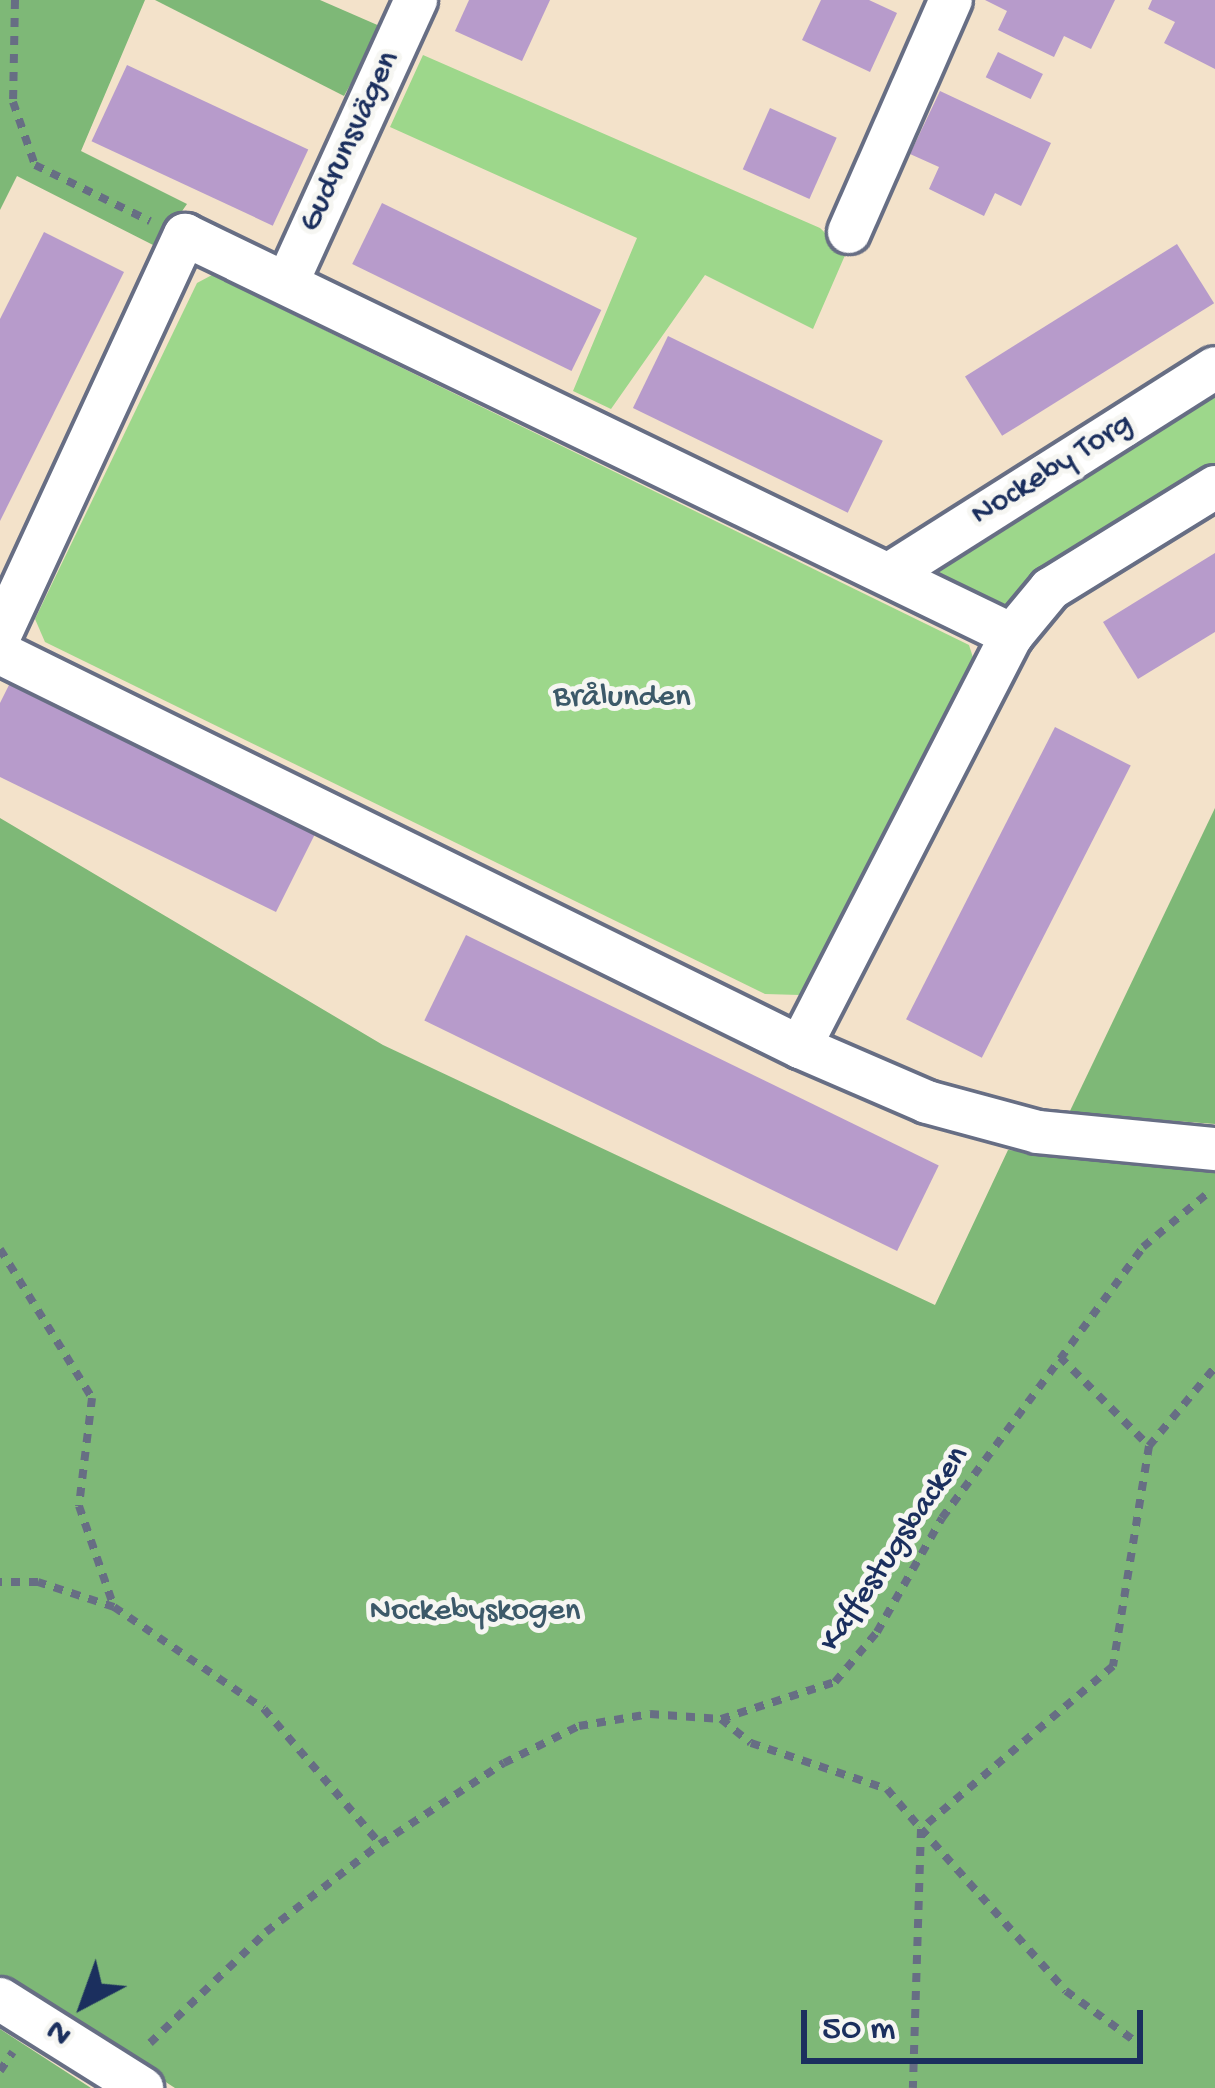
<!DOCTYPE html>
<meta charset="utf-8">
<style>
body{margin:0}
#map{position:relative;width:1215px;height:2088px;overflow:hidden;background:#f3e2ca;font-family:"Gochi Hand",sans-serif}
div>[style]{position:absolute}
.green>*{inset:0;background:#9dd78b}
.forest>*{inset:0;background:#7eb877}
.building>*{inset:0;background:#b79bcb;transform-origin:0 0}
.path>*{height:8px;margin-top:-4px;transform-origin:0;background:repeating-linear-gradient(90deg,#676e84 0 9px,transparent 0 18px)}
.roads{filter:drop-shadow(3px 0 #676e84) drop-shadow(-3px 0 #676e84) drop-shadow(0 3px #676e84) drop-shadow(0 -3px #676e84)}
.minor>*{height:42px;margin:-21px;padding:0 21px;transform-origin:21px;border-radius:21px;background:#fff}
span{translate:-50% -50%;white-space:nowrap;text-align:center;line-height:1.15;-webkit-text-stroke:10px #f6f6f2;paint-order:stroke}
.street-label{font-size:33px;color:#1b2f5e}
.park-label{font-size:33px;color:#3c5969}
.north{position:absolute;left:24px;top:1944px;width:120px;height:120px;-webkit-text-stroke:9px #f6f6f2;paint-order:stroke;rotate:221deg;font-size:33px;font-weight:700;line-height:48px;text-align:center;color:#1b2f5e}
.north::after{content:'';display:block;margin:auto;width:42px;height:54px;background:#1b2f5e;clip-path:polygon(50% 0,100% 100%,50% 72%,0 100%)}
.scale{position:absolute;left:801px;top:2010px;width:342px;height:54px;box-sizing:border-box;border:6px solid #1b2f5e;border-top:0;padding-left:15px;font-size:36px;line-height:42px;white-space:nowrap;color:#1b2f5e;-webkit-text-stroke:9px #f6f6f2;paint-order:stroke}
</style>
<div id="map">
<div class="green">
<div style="clip-path:polygon(423px 55px,820px 228px,846px 253px,813px 329px,705px 275px,611px 409px,573px 391px,637px 238px,390px 127px)"></div>
<div style="clip-path:polygon(212px 275px,969px 645px,977px 670px,824px 980px,800px 995px,765px 994px,45px 642px,35px 619px,197px 283px)"></div>
<div style="clip-path:polygon(1215px 363px,1215px 487px,1012px 635px,891px 573px)"></div>
</div>
<div class="forest">
<div style="clip-path:polygon(0 0,145px 0,81px 151px,187px 204px,157px 247px,17px 176px,0 210px)"></div>
<div style="clip-path:polygon(155px 0,320px 0,382px 27px,344px 96px)"></div>
<div style="clip-path:polygon(1215px 808px,1215px 1124px,1069px 1113px)"></div>
<div style="clip-path:polygon(0 818px,383px 1045px,935px 1305px,1008px 1150px,1215px 1166px,1215px 2088px,175px 2088px,0 1975px)"></div>
<div style="clip-path:polygon(0 2029px,91px 2088px,0 2088px)"></div>
</div>
<div class="building">
<div style="clip-path:polygon(469px 0,550px 0,522px 61px,455px 31px)"></div>
<div style="clip-path:polygon(821px 0,869px 0,897px 13px,870px 72px,802px 40px)"></div>
<div style="clip-path:polygon(985px 0,1115px 0,1091px 49px,1064px 36px,1054px 57px,998px 30px,1007px 11px)"></div>
<div style="clip-path:polygon(1152px 0,1215px 0,1215px 69px,1164px 43px,1175px 22px,1148px 9px)"></div>
<div style="left:998px;top:52px;width:50px;height:28px;rotate:26deg"></div>
<div style="left:127px;top:65px;width:200px;height:84px;rotate:25deg"></div>
<div style="clip-path:polygon(940px 91px,1051px 143px,1021px 206px,995px 193px,984px 216px,929px 189px,939px 167px,910px 154px)"></div>
<div style="left:770px;top:108px;width:73px;height:67px;rotate:24deg"></div>
<div style="left:382px;top:203px;width:244px;height:68px;rotate:26deg"></div>
<div style="clip-path:polygon(44px 232px,124px 272px,0 521px,0 319px)"></div>
<div style="left:1177px;top:244px;width:70px;height:250px;rotate:58deg"></div>
<div style="left:668px;top:336px;width:239px;height:80px;rotate:26deg"></div>
<div style="clip-path:polygon(1215px 553px,1215px 632px,1138px 679px,1103px 622px)"></div>
<div style="clip-path:polygon(10px 683px,316px 832px,276px 912px,0 777px,0 703px)"></div>
<div style="left:1055px;top:727px;width:85px;height:328px;rotate:27deg"></div>
<div style="left:466px;top:935px;width:526px;height:95px;rotate:26deg"></div>
</div>
<div class="path">
<div style="left:15px;top:0;width:102px;rotate:91.1deg"></div>
<div style="left:13px;top:102px;width:67px;rotate:70.8deg"></div>
<div style="left:35px;top:165px;width:128px;rotate:26deg"></div>
<div style="left:0;top:1249px;width:175px;rotate:58.3deg"></div>
<div style="left:92px;top:1398px;width:109px;rotate:96.9deg"></div>
<div style="left:79px;top:1506px;width:107px;rotate:70.9deg"></div>
<div style="left:114px;top:1607px;width:80px;rotate:-161.8deg"></div>
<div style="left:38px;top:1582px;width:38px;rotate:180deg"></div>
<div style="left:1060px;top:1357px;width:126px;rotate:45deg"></div>
<div style="left:1149px;top:1446px;width:223px;rotate:99.3deg"></div>
<div style="left:1113px;top:1666px;width:252px;rotate:139.7deg"></div>
<div style="left:921px;top:1829px;width:217px;rotate:48.2deg"></div>
<div style="left:1066px;top:1991px;width:90px;rotate:36deg"></div>
<div style="left:1149px;top:1446px;width:103px;rotate:-50.1deg"></div>
<div style="left:114px;top:1607px;width:181px;rotate:34.2deg"></div>
<div style="left:264px;top:1709px;width:178px;rotate:49.3deg"></div>
<div style="left:721px;top:1719px;width:38px;rotate:39deg"></div>
<div style="left:751px;top:1743px;width:144px;rotate:18.7deg"></div>
<div style="left:887px;top:1789px;width:52px;rotate:49.6deg"></div>
<div style="left:921px;top:1829px;width:259px;rotate:91.8deg"></div>
<div style="left:150px;top:2043px;width:161px;rotate:-43.7deg"></div>
<div style="left:266px;top:1932px;width:144px;rotate:-37.7deg"></div>
<div style="left:380px;top:1844px;width:148px;rotate:-33.2deg"></div>
<div style="left:504px;top:1763px;width:84px;rotate:-26.3deg"></div>
<div style="left:579px;top:1726px;width:72px;rotate:-9.6deg"></div>
<div style="left:650px;top:1714px;width:71px;rotate:4deg"></div>
<div style="left:721px;top:1719px;width:120px;rotate:-18deg"></div>
<div style="left:835px;top:1682px;width:65px;rotate:-50deg"></div>
<div style="left:877px;top:1632px;width:131px;rotate:-60.3deg"></div>
<div style="left:942px;top:1518px;width:337px;rotate:-53.4deg"></div>
<div style="left:1143px;top:1247px;width:86px;rotate:-39.8deg"></div>
<div style="left:0;top:2071px;width:23px;rotate:-56deg"></div>
</div>
<div class="roads">
<div class="minor">
<div style="left:849px;top:232px;width:253px;rotate:-66.3deg"></div>
<div style="left:287px;top:283px;width:311px;rotate:-65.5deg"></div>
<div style="left:891px;top:573px;width:383px;rotate:-32.3deg"></div>
<div style="left:0;top:635px;width:441px;rotate:-65.2deg"></div>
<div style="left:185px;top:235px;width:919px;rotate:25.81deg"></div>
<div style="left:0;top:653px;width:892px;rotate:26.22deg"></div>
<div style="left:800px;top:1047px;width:463px;rotate:-62.8deg"></div>
<div style="left:1012px;top:635px;width:60px;rotate:-50.4deg"></div>
<div style="left:1050px;top:589px;width:194px;rotate:-31.7deg"></div>
<div style="left:800px;top:1047px;width:138px;rotate:23.4deg"></div>
<div style="left:927px;top:1102px;width:115px;rotate:15.1deg"></div>
<div style="left:1038px;top:1132px;width:178px;rotate:5.5deg"></div>
<div style="left:0;top:1999px;width:168px;rotate:32.1deg"></div>
</div>
</div>
<div class="street-label">
<span style="left:351px;top:142px;rotate:-65deg">Gudrunsvägen</span>
<span style="left:1053px;top:471px;rotate:-32deg">Nockeby Torg</span>
<span style="left:896px;top:1550px;rotate:-56deg">Kaffestugsbacken</span>
</div>
<div class="park-label">
<span style="left:622px;top:699px">Brålunden</span>
<span style="left:475px;top:1613px">Nockebyskogen</span>
</div>
<div class="north">N</div>
<div class="scale">50 m</div>
</div>
